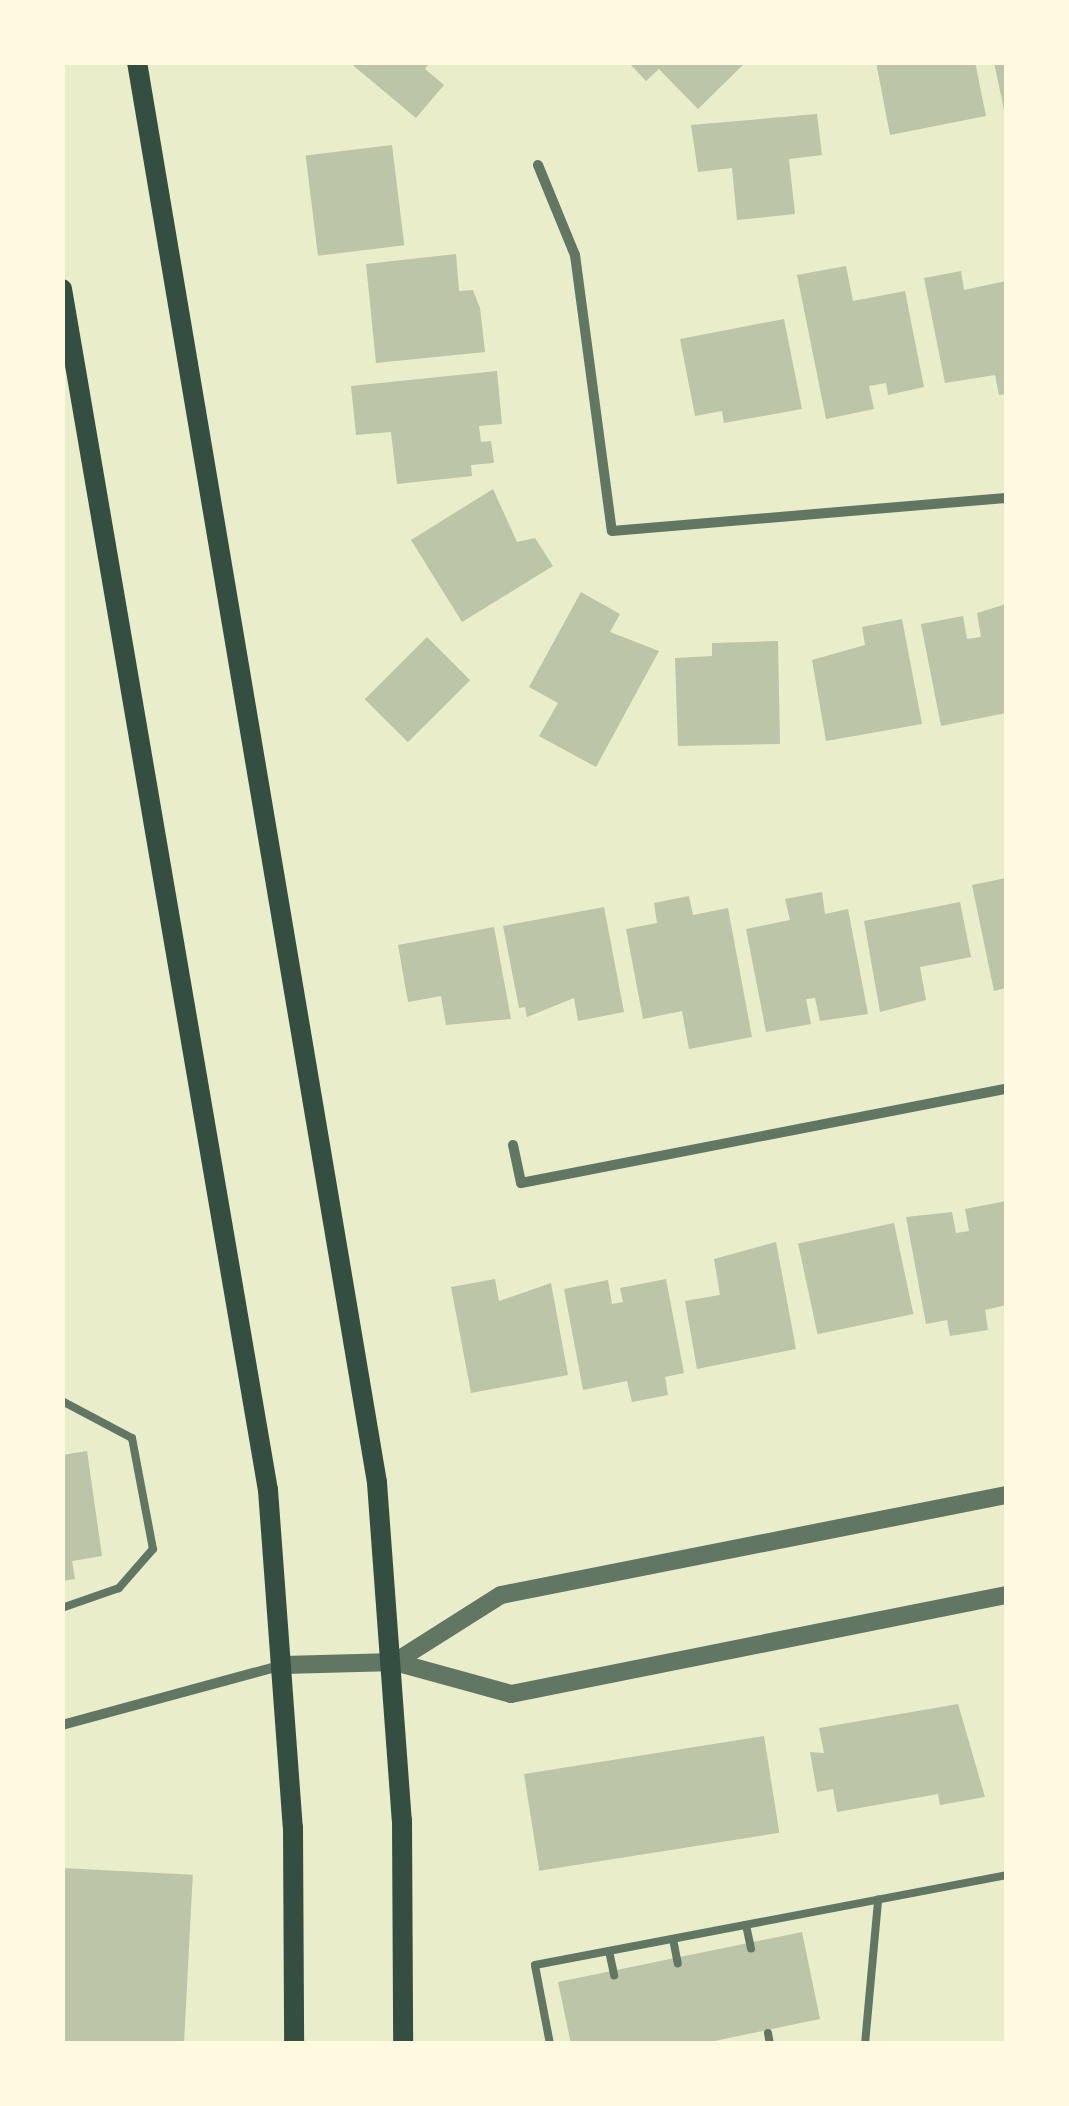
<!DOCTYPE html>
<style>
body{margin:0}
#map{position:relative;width:1069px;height:2106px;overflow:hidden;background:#e9edc9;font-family:"Golos Text",sans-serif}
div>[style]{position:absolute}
.building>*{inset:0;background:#bcc5a7;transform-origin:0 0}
.service>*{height:8px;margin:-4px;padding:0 4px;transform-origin:4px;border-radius:4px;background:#617663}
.minor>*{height:10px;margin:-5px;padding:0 5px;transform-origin:5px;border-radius:5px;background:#617663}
.tertiary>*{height:18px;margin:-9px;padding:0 9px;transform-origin:9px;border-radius:9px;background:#617663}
.secondary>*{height:20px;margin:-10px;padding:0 10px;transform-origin:10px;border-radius:10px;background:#344e41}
span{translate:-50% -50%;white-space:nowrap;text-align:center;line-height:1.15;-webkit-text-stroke:10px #fefae0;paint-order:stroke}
.frame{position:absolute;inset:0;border:65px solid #fefae0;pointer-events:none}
</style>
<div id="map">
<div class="building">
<div style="clip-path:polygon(349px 62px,430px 62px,425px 69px,444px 85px,416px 118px)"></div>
<div style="clip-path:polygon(628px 62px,746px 62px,698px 109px,659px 69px,646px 81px)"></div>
<div style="clip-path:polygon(876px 62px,975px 62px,986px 116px,890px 135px)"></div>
<div style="clip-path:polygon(994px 62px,1006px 62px,1006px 115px,1005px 115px)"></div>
<div style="clip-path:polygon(817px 114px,822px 155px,789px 159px,795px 214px,737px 220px,732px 168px,698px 172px,691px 125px)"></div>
<div style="left:392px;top:145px;width:101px;height:87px;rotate:83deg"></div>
<div style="clip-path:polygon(456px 254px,459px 291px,473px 290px,480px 308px,485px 352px,376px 363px,366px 264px)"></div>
<div style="clip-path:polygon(846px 266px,853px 301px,905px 291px,924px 387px,888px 395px,886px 383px,869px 386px,874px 409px,826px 419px,797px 275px)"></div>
<div style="clip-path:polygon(961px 271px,964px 290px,1006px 281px,1006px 394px,999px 395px,995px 375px,945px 383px,924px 278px)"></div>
<div style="clip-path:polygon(784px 319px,802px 409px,724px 423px,722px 411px,695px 416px,680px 339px)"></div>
<div style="clip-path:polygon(497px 371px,502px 424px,479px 426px,481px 442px,491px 441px,494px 463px,471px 465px,472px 476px,397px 484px,391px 432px,356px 435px,351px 386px)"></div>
<div style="clip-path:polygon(493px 489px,517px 542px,535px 538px,553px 566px,462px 622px,411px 540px)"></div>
<div style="clip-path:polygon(581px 592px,620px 614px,610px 632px,659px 651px,596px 767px,539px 736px,558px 703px,529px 687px)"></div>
<div style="clip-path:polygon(1006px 604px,1006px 713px,941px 726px,921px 624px,963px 616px,967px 639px,981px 637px,977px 613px)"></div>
<div style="clip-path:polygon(902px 619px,922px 724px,826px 741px,812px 660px,865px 645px,862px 627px)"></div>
<div style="left:427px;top:637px;width:61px;height:88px;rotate:45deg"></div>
<div style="clip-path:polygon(778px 641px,780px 744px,678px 746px,675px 658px,712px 656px,712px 643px)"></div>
<div style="clip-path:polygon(1006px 878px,1006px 988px,994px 991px,972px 885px)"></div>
<div style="clip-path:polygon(822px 892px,825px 914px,848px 909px,868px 1014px,820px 1021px,815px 998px,806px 999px,811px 1024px,766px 1032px,746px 929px,790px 920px,785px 899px)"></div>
<div style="clip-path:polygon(689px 896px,693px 915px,728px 908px,752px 1037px,689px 1049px,682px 1011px,643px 1019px,626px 929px,657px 923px,654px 903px)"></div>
<div style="clip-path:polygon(960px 902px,971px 957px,920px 967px,926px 1000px,880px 1012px,864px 921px)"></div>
<div style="clip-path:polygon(604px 907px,624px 1012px,578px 1021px,574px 998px,527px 1017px,525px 1007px,519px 1008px,503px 926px)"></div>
<div style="clip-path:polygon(494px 927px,511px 1019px,446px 1025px,441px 996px,408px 1002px,398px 945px)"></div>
<div style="clip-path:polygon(1006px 1201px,1006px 1305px,985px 1310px,988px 1330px,950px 1336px,947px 1320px,926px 1324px,906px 1217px,952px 1212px,956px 1233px,969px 1231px,965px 1209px)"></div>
<div style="left:894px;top:1223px;width:93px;height:98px;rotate:78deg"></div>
<div style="clip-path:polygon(776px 1242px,796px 1349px,697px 1369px,685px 1301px,720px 1295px,714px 1259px)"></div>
<div style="clip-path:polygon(495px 1279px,499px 1301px,551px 1283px,568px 1375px,471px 1393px,451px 1287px)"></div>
<div style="clip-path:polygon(666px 1279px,684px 1373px,665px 1377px,668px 1395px,632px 1402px,627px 1381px,583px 1390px,564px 1289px,608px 1280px,612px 1304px,623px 1302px,620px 1288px)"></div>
<div style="clip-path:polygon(87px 1451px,102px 1556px,72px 1561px,75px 1579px,62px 1581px,62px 1455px)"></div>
<div style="clip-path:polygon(958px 1704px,985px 1797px,940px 1805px,938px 1794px,837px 1812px,833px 1789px,817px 1792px,810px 1752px,824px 1753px,819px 1728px)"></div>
<div style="left:764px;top:1736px;width:98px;height:243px;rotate:81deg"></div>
<div style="left:62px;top:1868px;width:131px;height:176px;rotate:3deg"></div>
<div style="clip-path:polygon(802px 1932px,820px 2019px,700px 2044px,571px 2044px,558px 1982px)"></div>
</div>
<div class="service">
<div style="left:62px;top:1401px;width:79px;rotate:27.9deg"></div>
<div style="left:132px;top:1438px;width:113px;rotate:79.3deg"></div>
<div style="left:153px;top:1549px;width:52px;rotate:131.1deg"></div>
<div style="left:119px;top:1588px;width:60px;rotate:160.7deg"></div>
<div style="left:746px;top:1925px;width:24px;rotate:78deg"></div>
<div style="left:673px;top:1939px;width:25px;rotate:79deg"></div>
<div style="left:609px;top:1951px;width:25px;rotate:78deg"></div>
<div style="left:768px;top:2033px;width:11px;rotate:80deg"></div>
<div style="left:550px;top:2044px;width:80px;rotate:-100.8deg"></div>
<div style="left:535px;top:1965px;width:480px;rotate:-10.8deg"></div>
<div style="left:865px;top:2044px;width:145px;rotate:-84.8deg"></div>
</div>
<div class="minor">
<div style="left:538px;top:165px;width:97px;rotate:67.7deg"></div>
<div style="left:575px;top:255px;width:278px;rotate:82.4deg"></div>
<div style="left:612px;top:531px;width:395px;rotate:-4.8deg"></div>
<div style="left:513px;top:1145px;width:39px;rotate:78deg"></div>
<div style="left:521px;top:1183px;width:494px;rotate:-11deg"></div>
<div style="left:62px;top:1725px;width:229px;rotate:-15.2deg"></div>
</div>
<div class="tertiary">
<div style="left:395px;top:1662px;width:125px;rotate:-32.3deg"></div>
<div style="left:501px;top:1595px;width:515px;rotate:-11.2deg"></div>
<div style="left:284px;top:1665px;width:111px;rotate:-1.5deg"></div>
<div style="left:395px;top:1662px;width:120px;rotate:15.4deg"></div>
<div style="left:511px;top:1694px;width:505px;rotate:-11.31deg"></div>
</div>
<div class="secondary">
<div style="left:137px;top:62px;width:1441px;rotate:80.41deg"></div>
<div style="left:377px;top:1483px;width:338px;rotate:85.8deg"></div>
<div style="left:402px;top:1820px;width:224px;rotate:89.7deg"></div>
<div style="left:62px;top:289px;width:1219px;rotate:80.27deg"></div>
<div style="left:268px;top:1490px;width:338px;rotate:85.8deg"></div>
<div style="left:293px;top:1827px;width:217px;rotate:89.7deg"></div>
</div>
<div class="frame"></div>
</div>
